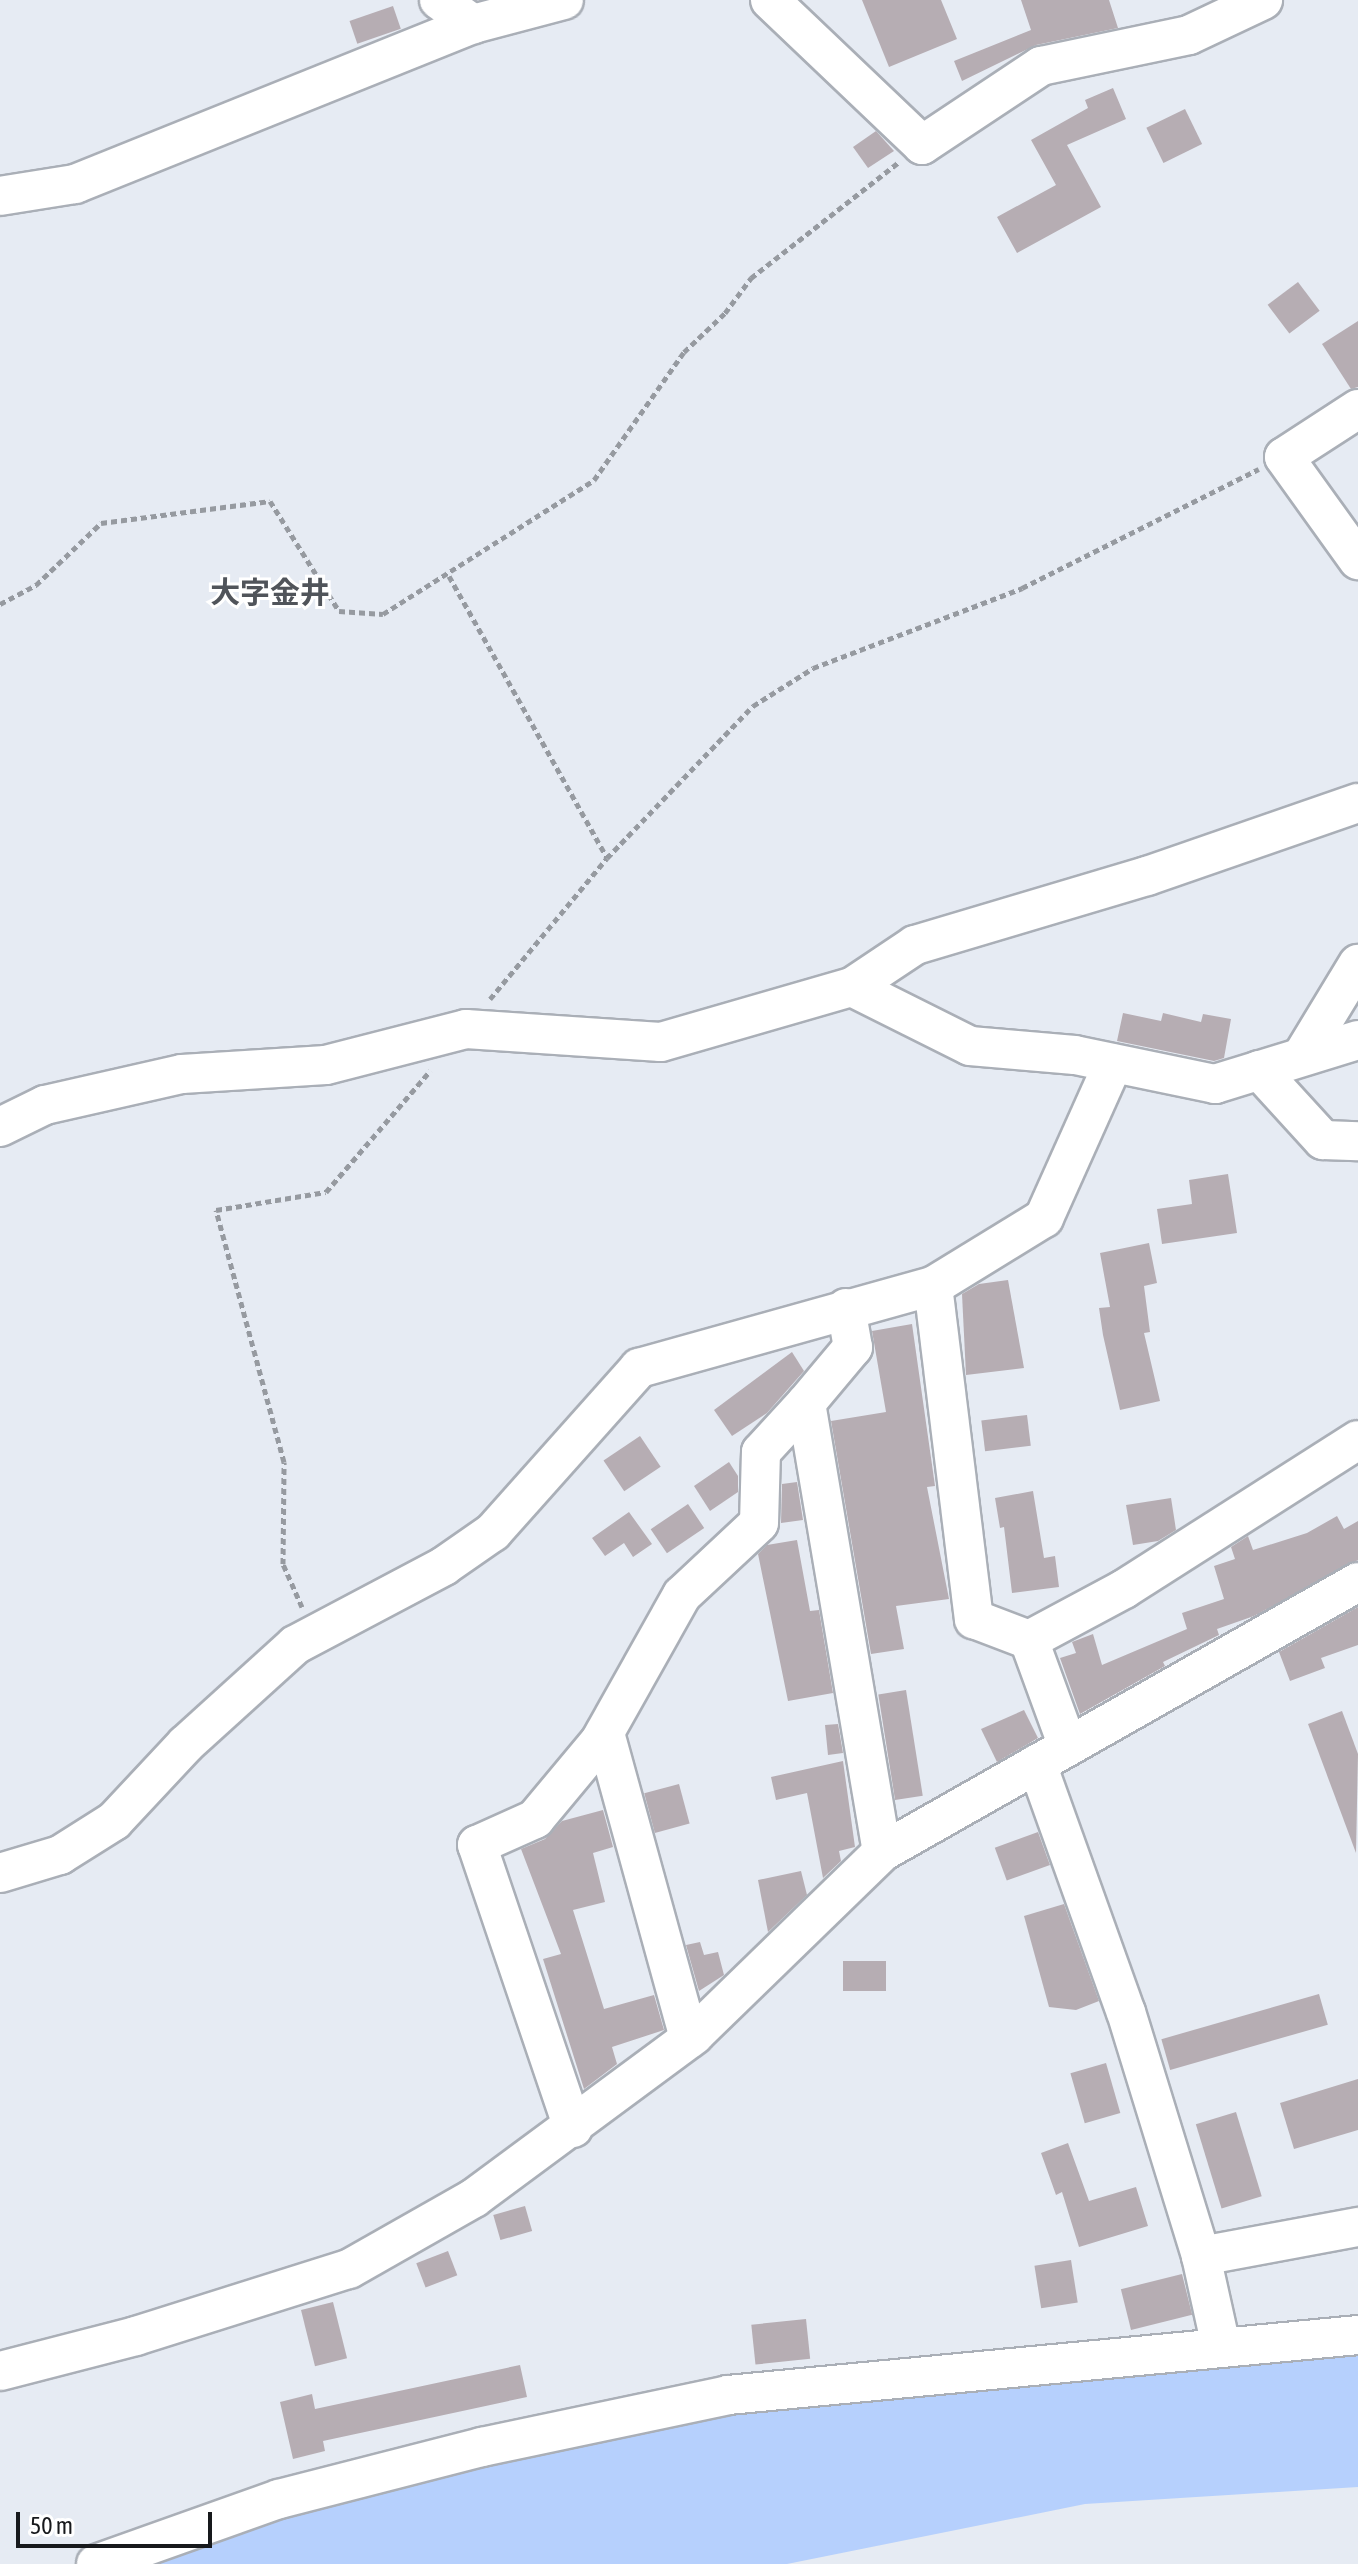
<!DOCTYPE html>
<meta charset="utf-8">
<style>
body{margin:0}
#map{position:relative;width:1358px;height:2564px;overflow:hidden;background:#e6ebf3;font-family:"Asap Condensed","Noto Sans JP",sans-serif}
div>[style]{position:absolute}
.green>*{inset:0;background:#b6d0fd}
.building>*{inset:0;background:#b6adb3;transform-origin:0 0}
.path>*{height:5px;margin-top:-2.5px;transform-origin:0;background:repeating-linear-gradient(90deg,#969aa0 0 6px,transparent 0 10px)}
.roads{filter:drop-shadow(2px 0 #aaafb7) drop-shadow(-2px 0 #aaafb7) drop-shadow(0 2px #aaafb7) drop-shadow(0 -2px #aaafb7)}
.minor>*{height:38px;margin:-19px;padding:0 19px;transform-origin:19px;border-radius:19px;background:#fff}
span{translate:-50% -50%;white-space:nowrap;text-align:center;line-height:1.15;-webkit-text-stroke:6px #fff;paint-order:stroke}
.quarter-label{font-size:30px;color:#50545a;font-weight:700}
.scale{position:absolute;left:16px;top:2512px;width:196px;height:36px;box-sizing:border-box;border:4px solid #17191c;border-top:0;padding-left:10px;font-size:24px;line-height:28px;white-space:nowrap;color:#17191c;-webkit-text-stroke:6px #fff;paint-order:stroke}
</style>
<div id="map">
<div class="green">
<div style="clip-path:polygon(1358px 2339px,1358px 2487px,1085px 2504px,787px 2564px,96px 2564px,728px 2395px)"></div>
</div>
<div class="building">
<div style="clip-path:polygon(862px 0,941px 0,957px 39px,889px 67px)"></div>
<div style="clip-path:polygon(1021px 0,1109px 0,1118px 28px,1036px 45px,962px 81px,954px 61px,1031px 30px)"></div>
<div style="left:393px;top:6px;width:24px;height:46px;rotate:71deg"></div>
<div style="clip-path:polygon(1113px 88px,1126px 119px,1067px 145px,1101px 207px,1017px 253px,997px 217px,1056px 185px,1031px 140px,1088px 108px,1085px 100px)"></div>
<div style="left:1185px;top:109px;width:39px;height:43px;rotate:64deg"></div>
<div style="clip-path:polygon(876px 131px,894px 151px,868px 168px,853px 147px)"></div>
<div style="left:1298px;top:282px;width:36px;height:38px;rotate:53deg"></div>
<div style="clip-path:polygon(1358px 321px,1358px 387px,1351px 389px,1322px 344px)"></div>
<div style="clip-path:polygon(1123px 1013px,1161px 1021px,1163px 1013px,1201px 1022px,1203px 1014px,1231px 1019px,1224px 1058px,1214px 1061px,1117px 1041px)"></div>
<div style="clip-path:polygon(1228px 1174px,1237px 1233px,1162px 1244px,1157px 1209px,1192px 1204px,1189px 1180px)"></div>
<div style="clip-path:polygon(1149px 1243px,1157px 1283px,1144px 1286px,1150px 1332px,1144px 1333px,1160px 1401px,1120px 1410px,1103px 1335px,1099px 1308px,1110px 1307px,1100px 1253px)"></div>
<div style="clip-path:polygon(1008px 1280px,1024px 1368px,966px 1375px,962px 1294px,979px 1284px)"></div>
<div style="clip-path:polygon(912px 1324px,935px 1486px,927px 1487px,949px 1599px,896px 1606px,904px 1649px,871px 1654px,831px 1421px,886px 1412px,872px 1331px)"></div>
<div style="clip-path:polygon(792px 1352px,804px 1371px,767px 1413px,732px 1436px,714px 1410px)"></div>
<div style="left:1027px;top:1415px;width:31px;height:46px;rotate:83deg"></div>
<div style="left:640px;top:1436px;width:37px;height:44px;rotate:56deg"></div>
<div style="clip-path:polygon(729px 1462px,738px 1476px,738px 1492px,710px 1511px,694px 1486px)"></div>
<div style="clip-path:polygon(797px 1482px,803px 1520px,781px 1523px,782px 1484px)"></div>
<div style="clip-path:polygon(1033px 1491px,1044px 1558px,1055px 1556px,1059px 1587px,1012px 1593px,1004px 1527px,1000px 1528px,995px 1498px)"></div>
<div style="clip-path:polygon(1171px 1498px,1176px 1530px,1158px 1541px,1133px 1545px,1126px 1505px)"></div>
<div style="left:688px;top:1504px;width:29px;height:45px;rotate:56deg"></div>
<div style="clip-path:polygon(629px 1512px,652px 1544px,633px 1557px,624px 1543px,605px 1556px,592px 1538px)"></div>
<div style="clip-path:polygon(1337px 1516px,1344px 1529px,1358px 1521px,1358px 1560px,1254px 1616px,1217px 1629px,1219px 1635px,1163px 1662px,1165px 1666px,1080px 1714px,1060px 1658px,1076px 1653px,1072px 1642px,1093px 1634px,1102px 1665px,1187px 1629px,1182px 1613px,1224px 1599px,1214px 1566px,1235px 1559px,1231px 1547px,1248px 1536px,1253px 1550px,1307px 1533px)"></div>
<div style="clip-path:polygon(797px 1540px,810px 1611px,819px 1610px,833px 1693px,788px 1701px,758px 1554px,767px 1545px)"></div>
<div style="clip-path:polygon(1358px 1607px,1358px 1645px,1321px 1658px,1325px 1668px,1290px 1681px,1279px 1652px)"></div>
<div style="left:906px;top:1690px;width:107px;height:28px;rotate:81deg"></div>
<div style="clip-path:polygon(1024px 1710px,1038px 1738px,997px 1762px,981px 1729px)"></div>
<div style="clip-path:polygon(1342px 1711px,1358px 1754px,1356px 1853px,1308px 1724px)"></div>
<div style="clip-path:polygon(838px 1724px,843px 1753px,828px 1755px,825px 1725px)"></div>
<div style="clip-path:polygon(843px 1761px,855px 1847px,839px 1851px,841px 1861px,823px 1878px,807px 1793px,776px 1800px,771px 1777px)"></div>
<div style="left:679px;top:1784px;width:41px;height:36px;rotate:75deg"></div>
<div style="clip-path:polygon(603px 1810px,613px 1847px,593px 1853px,605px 1902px,573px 1910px,604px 2009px,654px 1995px,664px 2030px,612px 2047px,617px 2064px,584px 2089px,543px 1959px,561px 1954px,521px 1849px,545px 1839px,562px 1821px)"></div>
<div style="left:1038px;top:1832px;width:35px;height:46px;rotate:70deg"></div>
<div style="clip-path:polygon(801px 1871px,807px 1895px,768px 1932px,758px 1880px)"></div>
<div style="clip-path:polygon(1064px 1904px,1099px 2001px,1076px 2010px,1049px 2007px,1024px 1916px)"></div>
<div style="clip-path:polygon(700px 1942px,704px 1955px,718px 1952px,724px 1975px,699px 1991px,686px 1945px)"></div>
<div style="left:886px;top:1961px;width:30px;height:43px;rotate:90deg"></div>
<div style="left:1319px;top:1994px;width:32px;height:164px;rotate:74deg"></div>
<div style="left:1106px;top:2063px;width:52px;height:37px;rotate:74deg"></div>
<div style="clip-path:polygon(1358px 2079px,1358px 2130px,1294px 2149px,1280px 2103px)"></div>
<div style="left:1236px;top:2112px;width:88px;height:42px;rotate:73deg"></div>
<div style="clip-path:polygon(1068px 2143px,1089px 2201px,1136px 2187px,1148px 2226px,1079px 2247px,1062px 2192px,1056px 2195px,1041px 2153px)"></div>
<div style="left:525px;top:2206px;width:26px;height:33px;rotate:74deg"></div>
<div style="left:448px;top:2251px;width:26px;height:34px;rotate:69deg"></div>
<div style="left:1071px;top:2260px;width:43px;height:37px;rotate:81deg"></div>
<div style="left:1182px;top:2274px;width:42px;height:63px;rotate:76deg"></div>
<div style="left:333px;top:2302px;width:58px;height:33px;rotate:76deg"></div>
<div style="left:806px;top:2319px;width:40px;height:55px;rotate:84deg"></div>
<div style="clip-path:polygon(520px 2365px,527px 2397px,323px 2441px,325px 2451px,293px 2459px,280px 2402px,312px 2394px,315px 2409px)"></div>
</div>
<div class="path">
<div style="left:449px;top:576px;width:323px;rotate:60.7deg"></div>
<div style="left:0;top:604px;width:41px;rotate:-27.8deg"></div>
<div style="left:36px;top:585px;width:90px;rotate:-43.6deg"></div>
<div style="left:101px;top:523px;width:170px;rotate:-7.4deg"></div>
<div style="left:270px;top:501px;width:130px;rotate:57.9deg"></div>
<div style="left:339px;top:611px;width:44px;rotate:3.9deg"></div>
<div style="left:383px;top:614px;width:250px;rotate:-32.4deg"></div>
<div style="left:594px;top:480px;width:156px;rotate:-54.9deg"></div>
<div style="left:684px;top:352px;width:57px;rotate:-43.6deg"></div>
<div style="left:725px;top:313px;width:44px;rotate:-53.4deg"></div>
<div style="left:751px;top:278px;width:188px;rotate:-38.1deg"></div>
<div style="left:490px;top:999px;width:183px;rotate:-50.3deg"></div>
<div style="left:607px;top:858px;width:211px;rotate:-46.2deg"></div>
<div style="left:753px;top:706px;width:71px;rotate:-32.3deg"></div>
<div style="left:813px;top:668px;width:224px;rotate:-20.9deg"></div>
<div style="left:1022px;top:588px;width:265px;rotate:-26.7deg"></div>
<div style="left:302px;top:1607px;width:47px;rotate:-113.8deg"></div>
<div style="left:283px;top:1564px;width:102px;rotate:-89.4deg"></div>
<div style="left:284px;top:1462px;width:261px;rotate:-105.1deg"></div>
<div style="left:216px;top:1210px;width:111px;rotate:-9.3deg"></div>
<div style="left:326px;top:1192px;width:160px;rotate:-49.3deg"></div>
</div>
<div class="roads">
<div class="minor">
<div style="left:439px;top:0;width:42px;rotate:35.2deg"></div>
<div style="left:770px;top:0;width:210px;rotate:43.6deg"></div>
<div style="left:922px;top:145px;width:143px;rotate:-33.6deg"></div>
<div style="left:1041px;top:66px;width:151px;rotate:-11.8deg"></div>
<div style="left:1189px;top:35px;width:82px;rotate:-25.3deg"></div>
<div style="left:0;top:196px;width:76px;rotate:-9.1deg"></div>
<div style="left:75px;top:184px;width:429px;rotate:-21.9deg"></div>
<div style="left:473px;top:24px;width:94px;rotate:-14.8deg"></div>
<div style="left:1358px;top:409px;width:88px;rotate:147deg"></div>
<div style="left:1284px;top:457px;width:127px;rotate:54.3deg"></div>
<div style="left:852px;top:987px;width:132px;rotate:26.6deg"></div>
<div style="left:970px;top:1046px;width:105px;rotate:4.9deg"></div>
<div style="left:1075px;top:1055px;width:143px;rotate:11.7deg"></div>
<div style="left:1215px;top:1084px;width:150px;rotate:-17.1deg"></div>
<div style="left:1302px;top:1056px;width:108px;rotate:-58.7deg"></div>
<div style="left:1259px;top:1070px;width:95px;rotate:47.6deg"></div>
<div style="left:1323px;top:1140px;width:35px;rotate:2deg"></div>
<div style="left:0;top:1127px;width:50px;rotate:-26.1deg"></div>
<div style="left:45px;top:1105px;width:140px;rotate:-12.8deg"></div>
<div style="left:182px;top:1074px;width:144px;rotate:-3.6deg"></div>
<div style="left:326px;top:1065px;width:145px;rotate:-14.4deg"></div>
<div style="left:466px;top:1029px;width:195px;rotate:3.8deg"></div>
<div style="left:661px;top:1042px;width:199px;rotate:-16.1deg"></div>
<div style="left:852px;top:987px;width:76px;rotate:-33.7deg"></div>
<div style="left:915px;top:945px;width:242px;rotate:-16.6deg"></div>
<div style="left:1147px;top:876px;width:223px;rotate:-19.1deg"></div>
<div style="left:933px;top:1286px;width:336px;rotate:83deg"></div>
<div style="left:974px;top:1619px;width:59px;rotate:20.9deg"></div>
<div style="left:1029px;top:1640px;width:108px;rotate:-28.2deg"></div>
<div style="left:1124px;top:1589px;width:277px;rotate:-32.5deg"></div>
<div style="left:846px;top:1308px;width:40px;rotate:80deg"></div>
<div style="left:853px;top:1347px;width:73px;rotate:130deg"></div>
<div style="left:806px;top:1403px;width:455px;rotate:80.4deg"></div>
<div style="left:1029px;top:1640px;width:111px;rotate:69.9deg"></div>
<div style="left:605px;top:1733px;width:317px;rotate:74.6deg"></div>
<div style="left:1037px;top:1764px;width:263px;rotate:70.3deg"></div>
<div style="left:1126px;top:2012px;width:255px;rotate:72.9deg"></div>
<div style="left:1201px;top:2256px;width:92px;rotate:77.5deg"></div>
<div style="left:0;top:1873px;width:63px;rotate:-16.7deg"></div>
<div style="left:60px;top:1855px;width:64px;rotate:-32.2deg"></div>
<div style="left:114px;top:1821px;width:105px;rotate:-46.9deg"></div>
<div style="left:186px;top:1744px;width:147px;rotate:-42.2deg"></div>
<div style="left:295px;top:1645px;width:169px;rotate:-27.9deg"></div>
<div style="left:444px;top:1566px;width:60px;rotate:-34.8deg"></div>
<div style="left:493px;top:1532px;width:220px;rotate:-48.3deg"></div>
<div style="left:639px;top:1368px;width:305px;rotate:-15.6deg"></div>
<div style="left:933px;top:1286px;width:130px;rotate:-31.5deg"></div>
<div style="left:1044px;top:1218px;width:169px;rotate:-65.9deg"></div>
<div style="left:573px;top:2128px;width:299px;rotate:-108.7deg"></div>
<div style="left:477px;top:1845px;width:64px;rotate:-24.1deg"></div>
<div style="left:535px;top:1819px;width:102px;rotate:-50.2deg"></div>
<div style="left:600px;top:1741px;width:167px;rotate:-60.7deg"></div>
<div style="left:682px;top:1595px;width:105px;rotate:-43.1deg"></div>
<div style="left:759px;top:1523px;width:71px;rotate:-88.4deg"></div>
<div style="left:761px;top:1452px;width:67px;rotate:-47.4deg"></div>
<div style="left:1201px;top:2256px;width:160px;rotate:-10.5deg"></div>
<div style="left:0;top:2371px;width:140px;rotate:-14.4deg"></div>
<div style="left:136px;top:2336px;width:223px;rotate:-17.5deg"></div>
<div style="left:349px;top:2269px;width:144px;rotate:-29.6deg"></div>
<div style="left:474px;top:2198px;width:274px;rotate:-36.5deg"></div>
<div style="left:694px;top:2035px;width:262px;rotate:-44.2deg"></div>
<div style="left:882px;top:1852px;width:547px;rotate:-29.56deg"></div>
<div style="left:96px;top:2564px;width:194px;rotate:-19.6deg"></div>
<div style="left:279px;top:2499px;width:210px;rotate:-14.4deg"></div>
<div style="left:482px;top:2447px;width:251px;rotate:-11.9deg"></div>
<div style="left:728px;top:2395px;width:633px;rotate:-5.44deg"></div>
</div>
</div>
<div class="quarter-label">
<span style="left:270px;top:592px">大字金井</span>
</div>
<div class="scale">50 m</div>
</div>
